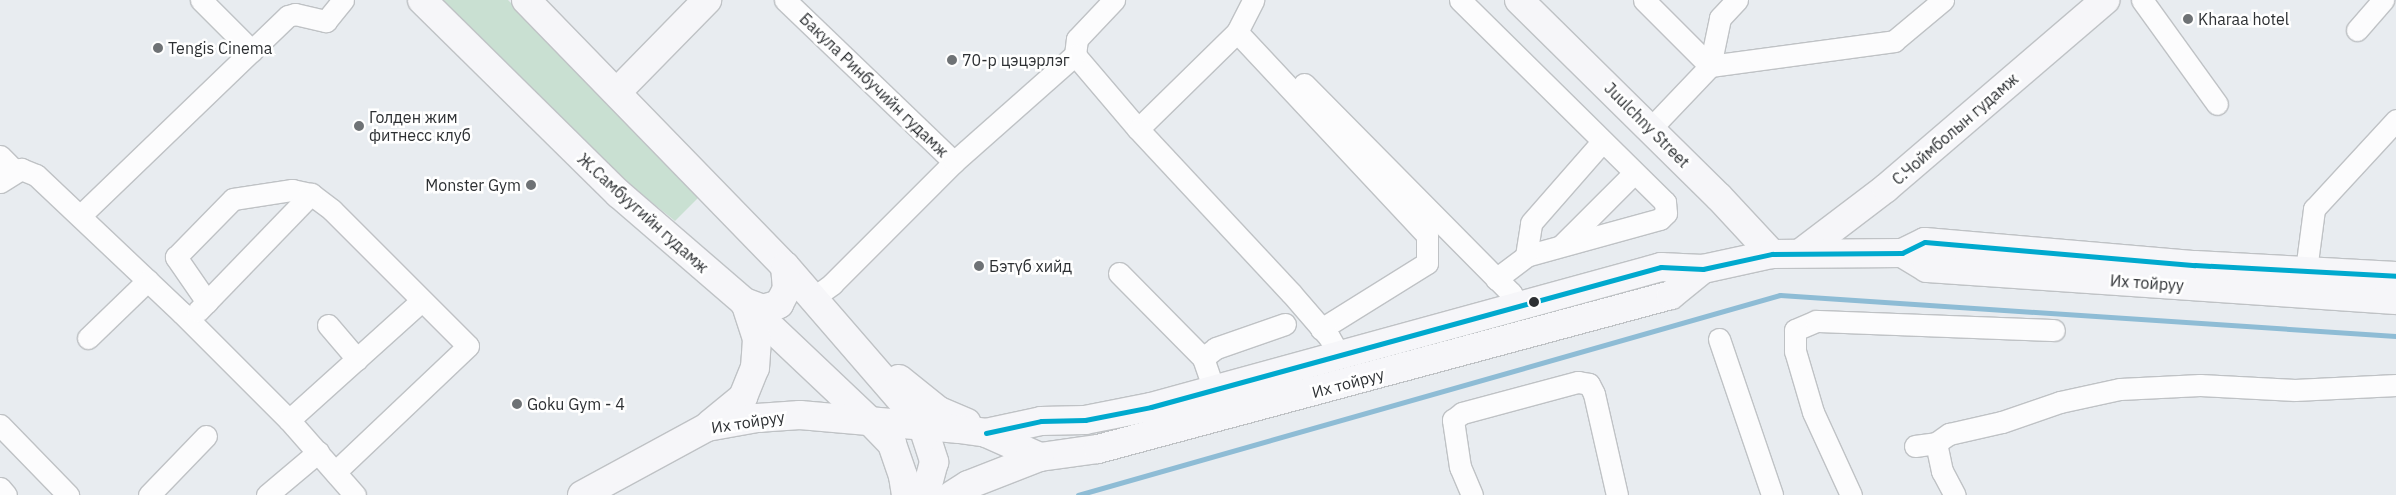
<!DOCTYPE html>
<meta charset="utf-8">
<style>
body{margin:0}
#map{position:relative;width:2396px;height:495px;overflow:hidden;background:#e8ecf0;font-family:"IBM Plex Sans",sans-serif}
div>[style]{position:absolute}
.green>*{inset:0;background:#c9e0d2}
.stream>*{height:5px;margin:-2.5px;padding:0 2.5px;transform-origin:2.5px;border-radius:2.5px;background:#8ebcd5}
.roads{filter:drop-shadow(1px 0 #bfc2c5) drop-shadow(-1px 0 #bfc2c5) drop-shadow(0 1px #bfc2c5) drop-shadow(0 -1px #bfc2c5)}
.minor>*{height:21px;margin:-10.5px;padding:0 10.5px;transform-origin:10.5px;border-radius:10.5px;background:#fcfcfd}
.major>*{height:28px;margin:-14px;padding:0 14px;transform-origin:14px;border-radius:14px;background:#f6f6f9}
.bus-1>*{height:5px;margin:-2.5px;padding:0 2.5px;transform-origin:2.5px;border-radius:2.5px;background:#00a9ce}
.dots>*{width:14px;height:14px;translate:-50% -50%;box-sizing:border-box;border:2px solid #fff;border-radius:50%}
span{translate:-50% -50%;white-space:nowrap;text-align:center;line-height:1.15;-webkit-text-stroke:5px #fff;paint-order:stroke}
.poi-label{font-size:16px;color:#2d3033}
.left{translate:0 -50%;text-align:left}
.right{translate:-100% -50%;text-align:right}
.street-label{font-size:16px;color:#2d3033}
</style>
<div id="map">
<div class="green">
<div style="clip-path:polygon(440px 0,508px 0,700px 196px,675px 221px,603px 163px)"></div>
</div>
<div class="stream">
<div style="left:1078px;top:495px;width:730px;rotate:-15.9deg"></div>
<div style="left:1780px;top:295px;width:617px;rotate:3.81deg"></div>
</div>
<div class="roads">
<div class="minor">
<div style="left:201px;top:0;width:72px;rotate:45deg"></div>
<div style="left:785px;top:0;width:234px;rotate:43.8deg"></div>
<div style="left:1460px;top:0;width:288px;rotate:44.6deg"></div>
<div style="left:1665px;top:202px;width:11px;rotate:85deg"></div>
<div style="left:1666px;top:213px;width:8px;rotate:135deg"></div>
<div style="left:1660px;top:219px;width:139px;rotate:164.6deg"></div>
<div style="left:1644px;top:0;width:93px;rotate:45deg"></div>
<div style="left:2142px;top:0;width:128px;rotate:54.2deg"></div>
<div style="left:2357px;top:30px;width:40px;rotate:-49deg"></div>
<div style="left:1237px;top:32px;width:278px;rotate:46.9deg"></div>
<div style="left:1427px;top:235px;width:28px;rotate:90deg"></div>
<div style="left:1427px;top:263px;width:125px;rotate:148.1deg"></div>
<div style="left:1075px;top:55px;width:97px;rotate:49.6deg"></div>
<div style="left:1138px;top:129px;width:139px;rotate:-44.4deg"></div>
<div style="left:1237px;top:32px;width:36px;rotate:-63deg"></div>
<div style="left:1075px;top:55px;width:16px;rotate:-83deg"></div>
<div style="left:1077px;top:39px;width:54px;rotate:-46.5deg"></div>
<div style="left:1710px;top:66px;width:49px;rotate:-78.2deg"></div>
<div style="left:1720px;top:18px;width:25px;rotate:-47deg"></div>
<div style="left:1304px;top:84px;width:294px;rotate:45.3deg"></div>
<div style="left:1511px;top:293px;width:17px;rotate:59deg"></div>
<div style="left:1651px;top:128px;width:86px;rotate:-46.4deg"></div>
<div style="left:1710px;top:66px;width:186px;rotate:-7.7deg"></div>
<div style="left:1894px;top:41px;width:64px;rotate:-39.9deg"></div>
<div style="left:1138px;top:129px;width:224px;rotate:47deg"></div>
<div style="left:1291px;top:293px;width:58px;rotate:49.2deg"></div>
<div style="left:1329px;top:337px;width:22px;rotate:60deg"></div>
<div style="left:0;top:156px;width:21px;rotate:45deg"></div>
<div style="left:0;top:182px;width:25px;rotate:-32deg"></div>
<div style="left:21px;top:169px;width:16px;rotate:22deg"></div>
<div style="left:36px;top:175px;width:201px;rotate:43.4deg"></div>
<div style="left:182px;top:313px;width:151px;rotate:45deg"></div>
<div style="left:289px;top:420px;width:100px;rotate:48.7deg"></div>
<div style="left:81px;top:215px;width:287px;rotate:-43.9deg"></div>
<div style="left:288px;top:16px;width:7px;rotate:-16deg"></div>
<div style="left:295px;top:14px;width:32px;rotate:13deg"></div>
<div style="left:326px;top:21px;width:27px;rotate:-51deg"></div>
<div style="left:1562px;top:245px;width:102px;rotate:-45deg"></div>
<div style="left:2306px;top:270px;width:62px;rotate:-82.5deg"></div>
<div style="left:2314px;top:209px;width:121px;rotate:-47.3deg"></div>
<div style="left:1119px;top:273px;width:120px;rotate:45.3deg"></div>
<div style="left:1203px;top:358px;width:34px;rotate:71deg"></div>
<div style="left:1496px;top:279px;width:38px;rotate:-37deg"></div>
<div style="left:1526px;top:256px;width:33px;rotate:-81deg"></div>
<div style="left:1531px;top:223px;width:106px;rotate:-48.8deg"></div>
<div style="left:813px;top:298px;width:24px;rotate:-36deg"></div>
<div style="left:832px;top:284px;width:173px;rotate:-45deg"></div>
<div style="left:954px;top:162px;width:162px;rotate:-41.5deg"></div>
<div style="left:207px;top:302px;width:55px;rotate:-124.6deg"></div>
<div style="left:176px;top:257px;width:81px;rotate:-45.5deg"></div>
<div style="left:233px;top:199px;width:60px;rotate:-8.7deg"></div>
<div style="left:292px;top:190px;width:19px;rotate:12deg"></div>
<div style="left:311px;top:194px;width:26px;rotate:37deg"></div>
<div style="left:332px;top:210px;width:192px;rotate:45deg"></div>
<div style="left:468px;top:346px;width:183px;rotate:136.5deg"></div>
<div style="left:198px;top:311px;width:163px;rotate:-46deg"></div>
<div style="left:328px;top:325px;width:45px;rotate:49.5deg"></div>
<div style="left:88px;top:338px;width:83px;rotate:-44deg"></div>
<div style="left:1719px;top:339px;width:165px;rotate:71.2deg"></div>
<div style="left:1203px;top:358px;width:16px;rotate:-38deg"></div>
<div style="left:1216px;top:348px;width:73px;rotate:-19.2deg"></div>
<div style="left:289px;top:420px;width:178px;rotate:-42deg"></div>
<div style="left:0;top:425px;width:98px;rotate:45.8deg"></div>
<div style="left:1936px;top:443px;width:29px;rotate:78deg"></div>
<div style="left:1942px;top:471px;width:27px;rotate:62deg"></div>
<div style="left:1915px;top:446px;width:21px;rotate:-8deg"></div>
<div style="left:1936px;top:443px;width:16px;rotate:-35deg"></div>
<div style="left:1949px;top:434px;width:54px;rotate:-12.8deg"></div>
<div style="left:2002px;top:422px;width:61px;rotate:-19deg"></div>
<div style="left:2060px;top:402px;width:61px;rotate:-12.2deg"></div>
<div style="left:2120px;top:389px;width:80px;rotate:-2.9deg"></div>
<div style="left:2200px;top:385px;width:95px;rotate:3deg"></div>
<div style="left:2295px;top:390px;width:101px;rotate:-2.8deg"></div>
<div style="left:0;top:488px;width:9px;rotate:49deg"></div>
<div style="left:149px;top:495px;width:82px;rotate:-46deg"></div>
<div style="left:267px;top:495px;width:67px;rotate:-40.1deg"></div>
<div style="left:1472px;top:495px;width:30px;rotate:-113deg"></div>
<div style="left:1460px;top:467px;width:48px;rotate:-98.5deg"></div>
<div style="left:1453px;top:420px;width:11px;rotate:-38deg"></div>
<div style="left:1462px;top:413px;width:120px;rotate:-15deg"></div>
<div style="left:1578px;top:382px;width:11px;rotate:10deg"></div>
<div style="left:1589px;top:384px;width:11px;rotate:63deg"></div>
<div style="left:1594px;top:394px;width:104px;rotate:77.2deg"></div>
<div style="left:1851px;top:495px;width:91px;rotate:-114.6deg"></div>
<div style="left:1813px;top:412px;width:64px;rotate:-106.4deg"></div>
<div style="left:1795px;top:351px;width:21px;rotate:-90deg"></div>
<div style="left:1795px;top:330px;width:23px;rotate:-23deg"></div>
<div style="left:1816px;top:321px;width:238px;rotate:2.2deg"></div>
</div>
<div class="major">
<div style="left:422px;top:0;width:276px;rotate:44.6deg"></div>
<div style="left:619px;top:194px;width:165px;rotate:40.8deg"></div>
<div style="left:744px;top:302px;width:173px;rotate:43.4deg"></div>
<div style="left:870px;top:421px;width:32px;rotate:46deg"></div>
<div style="left:892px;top:444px;width:34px;rotate:71deg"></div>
<div style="left:903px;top:476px;width:19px;rotate:81deg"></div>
<div style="left:526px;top:0;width:371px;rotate:45.8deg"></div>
<div style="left:785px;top:266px;width:209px;rotate:49.1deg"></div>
<div style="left:922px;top:424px;width:40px;rotate:72deg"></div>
<div style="left:934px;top:462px;width:34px;rotate:105deg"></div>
<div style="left:1519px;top:0;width:281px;rotate:44.6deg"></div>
<div style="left:1719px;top:197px;width:78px;rotate:47.1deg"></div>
<div style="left:617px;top:92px;width:129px;rotate:-45.6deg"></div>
<div style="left:1802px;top:252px;width:106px;rotate:-37.3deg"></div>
<div style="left:1886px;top:188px;width:289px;rotate:-40.6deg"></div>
<div style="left:1902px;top:253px;width:29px;rotate:31deg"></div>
<div style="left:1927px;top:268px;width:470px;rotate:3.9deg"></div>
<div style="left:744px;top:302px;width:20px;rotate:20deg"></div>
<div style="left:763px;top:309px;width:17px;rotate:-17deg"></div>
<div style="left:779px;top:304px;width:17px;rotate:-62deg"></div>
<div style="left:787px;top:289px;width:23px;rotate:-95deg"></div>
<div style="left:899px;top:379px;width:51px;rotate:38.7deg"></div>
<div style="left:939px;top:411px;width:30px;rotate:23deg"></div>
<div style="left:710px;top:424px;width:43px;rotate:-39.3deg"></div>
<div style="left:743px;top:397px;width:31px;rotate:-68deg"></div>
<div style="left:755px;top:368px;width:29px;rotate:-86deg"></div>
<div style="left:757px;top:339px;width:36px;rotate:-108deg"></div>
<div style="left:986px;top:433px;width:56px;rotate:-12.3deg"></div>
<div style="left:1041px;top:421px;width:44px;rotate:-1.3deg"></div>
<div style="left:1085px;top:420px;width:67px;rotate:-11.1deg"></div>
<div style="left:1151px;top:407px;width:529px;rotate:-15.35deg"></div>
<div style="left:1661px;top:267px;width:42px;rotate:2.7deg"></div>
<div style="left:1703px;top:269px;width:71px;rotate:-12.3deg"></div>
<div style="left:1772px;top:254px;width:130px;rotate:-0.4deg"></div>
<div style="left:1902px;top:253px;width:25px;rotate:-26deg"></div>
<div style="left:1925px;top:242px;width:271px;rotate:4.9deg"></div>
<div style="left:2195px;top:265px;width:201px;rotate:3.1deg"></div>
<div style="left:582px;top:495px;width:142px;rotate:-28.5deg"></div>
<div style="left:707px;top:427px;width:51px;rotate:-10.2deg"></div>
<div style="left:757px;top:418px;width:43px;rotate:-4deg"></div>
<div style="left:800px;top:415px;width:160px;rotate:5deg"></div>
<div style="left:959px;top:429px;width:27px;rotate:8deg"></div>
<div style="left:986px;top:433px;width:59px;rotate:24deg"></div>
<div style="left:1040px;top:457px;width:59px;rotate:-7.9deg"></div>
<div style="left:1098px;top:449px;width:593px;rotate:-15.04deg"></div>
<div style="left:1671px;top:295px;width:41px;rotate:-39.1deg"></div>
<div style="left:952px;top:495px;width:19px;rotate:-32deg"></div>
<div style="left:968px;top:485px;width:77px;rotate:-21.3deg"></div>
</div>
</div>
<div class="bus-1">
<div style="left:986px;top:433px;width:56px;rotate:-12.3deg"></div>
<div style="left:1041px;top:421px;width:44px;rotate:-1.3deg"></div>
<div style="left:1085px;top:420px;width:67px;rotate:-11.1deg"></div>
<div style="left:1151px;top:407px;width:529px;rotate:-15.35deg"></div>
<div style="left:1661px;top:267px;width:42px;rotate:2.7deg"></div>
<div style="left:1703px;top:269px;width:71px;rotate:-12.3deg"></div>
<div style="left:1772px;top:254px;width:130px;rotate:-0.4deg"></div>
<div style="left:1902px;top:253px;width:25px;rotate:-26deg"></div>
<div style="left:1925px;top:242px;width:271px;rotate:4.9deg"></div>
<div style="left:2195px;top:265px;width:201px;rotate:3.1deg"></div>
</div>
<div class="dots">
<div style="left:2188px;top:19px;background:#6e7275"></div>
<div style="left:158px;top:48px;background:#6e7275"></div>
<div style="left:952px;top:60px;background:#6e7275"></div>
<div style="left:359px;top:126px;background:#6e7275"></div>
<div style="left:531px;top:185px;background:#6e7275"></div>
<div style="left:979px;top:266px;background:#6e7275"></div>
<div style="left:1534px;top:302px;background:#2d3033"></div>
<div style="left:517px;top:404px;background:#6e7275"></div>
</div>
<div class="poi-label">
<span class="left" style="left:2198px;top:19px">Kharaa hotel</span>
<span class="left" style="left:168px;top:48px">Tengis Cinema</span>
<span class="left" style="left:962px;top:60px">70-р цэцэрлэг</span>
<span class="left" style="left:369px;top:126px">Голден жим<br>фитнесс клуб</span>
<span class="right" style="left:521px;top:185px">Monster Gym</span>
<span class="left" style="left:989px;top:266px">Бэтүб хийд</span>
<span class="left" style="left:527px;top:404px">Goku Gym - 4</span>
</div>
<div class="street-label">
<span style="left:874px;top:85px;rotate:44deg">Бакула Ринбучийн гудамж</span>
<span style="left:1647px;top:125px;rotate:45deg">Juulchny Street</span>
<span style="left:1955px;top:129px;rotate:-41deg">С.Чоймболын гудамж</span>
<span style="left:643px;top:213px;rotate:42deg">Ж.Самбуугийн гудамж</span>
<span style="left:2147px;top:283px;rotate:4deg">Их тойруу</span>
<span style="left:1348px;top:383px;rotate:-15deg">Их тойруу</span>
<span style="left:748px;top:422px;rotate:-9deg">Их тойруу</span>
</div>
</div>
